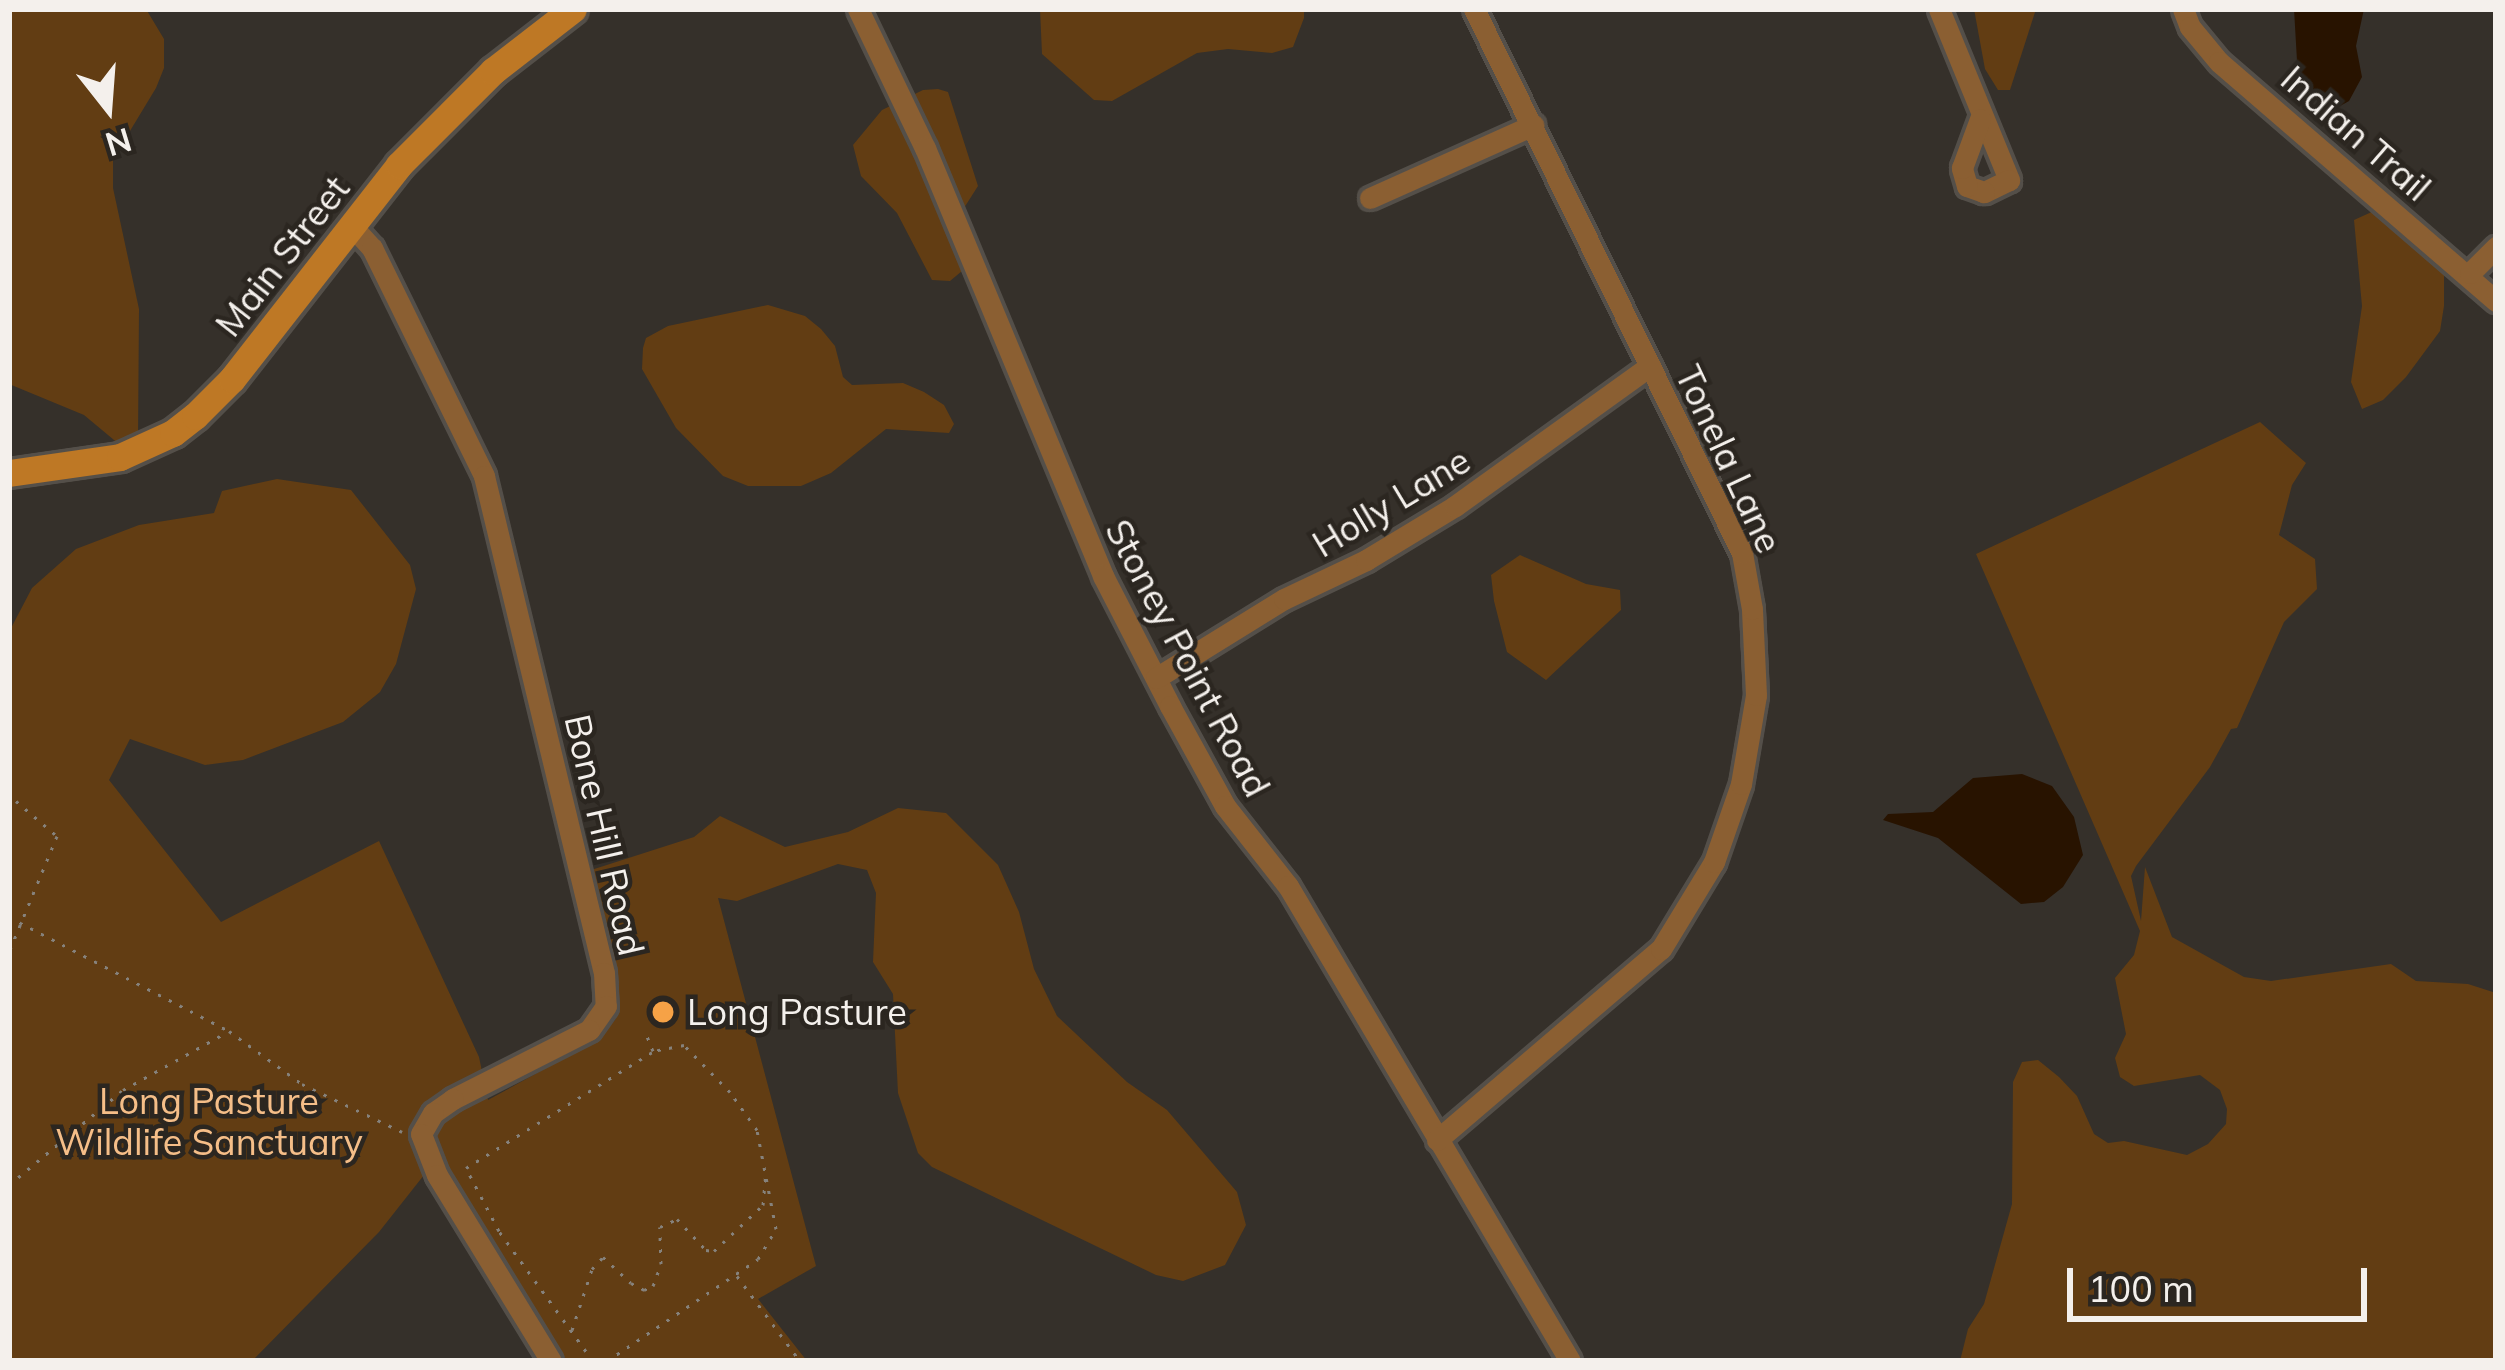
<!DOCTYPE html>
<style>
body{margin:0}
#map{position:relative;width:2505px;height:1370px;overflow:hidden;background:#35302a;font-family:Mulish,sans-serif}
div>[style]{position:absolute}
.green>*{inset:0;background:#623d13}
.water>*{inset:0;background:#281300}
.path>*{height:3px;margin-top:-1.5px;transform-origin:0;background:repeating-linear-gradient(90deg,#86827c 0 3px,transparent 0 12px)}
.roads{filter:drop-shadow(3px 0 #544f49) drop-shadow(-3px 0 #544f49) drop-shadow(0 3px #544f49) drop-shadow(0 -3px #544f49)}
.street>*{height:21px;margin:-10.5px;padding:0 10.5px;transform-origin:10.5px;border-radius:10.5px;background:#8b5f32}
.secondary>*{height:27px;margin:-13.5px;padding:0 13.5px;transform-origin:13.5px;border-radius:13.5px;background:#be7825}
.dots>*{width:33px;height:33px;translate:-50% -50%;box-sizing:border-box;border:6px solid #2b2620;border-radius:50%}
span{translate:-50% -50%;white-space:nowrap;text-align:center;line-height:1.15;-webkit-text-stroke:9px #2b2620;paint-order:stroke}
.street-label{font-size:36px;color:#f4f0ec}
.poi-label{font-size:36px;color:#f4f0ec}
.left{translate:0 -50%;text-align:left}
.park-label{font-size:36px;color:#f5be88}
.frame{position:absolute;inset:0;border:12px solid #f4f0ec;pointer-events:none}
.north{position:absolute;left:48px;top:48px;width:120px;height:120px;-webkit-text-stroke:9px #2b2620;paint-order:stroke;rotate:163deg;font-size:33px;font-weight:700;line-height:48px;text-align:center;color:#f4f0ec}
.north::after{content:'';display:block;margin:auto;width:42px;height:54px;background:#f4f0ec;clip-path:polygon(50% 0,100% 100%,50% 72%,0 100%)}
.scale{position:absolute;left:2067px;top:1268px;width:300px;height:54px;box-sizing:border-box;border:6px solid #f4f0ec;border-top:0;padding-left:15px;font-size:36px;line-height:42px;white-space:nowrap;color:#f4f0ec;-webkit-text-stroke:9px #2b2620;paint-order:stroke}
</style>
<div id="map">
<div class="green">
<div style="clip-path:polygon(9px 9px,146px 9px,164px 39px,164px 68px,156px 88px,113px 159px,113px 188px,139px 309px,138px 441px,126px 450px,84px 415px,9px 384px)"></div>
<div style="clip-path:polygon(1040px 9px,1304px 9px,1304px 18px,1293px 47px,1272px 53px,1228px 49px,1197px 53px,1112px 101px,1094px 100px,1042px 54px)"></div>
<div style="clip-path:polygon(1974px 9px,2036px 9px,2010px 90px,1998px 90px,1985px 69px)"></div>
<div style="clip-path:polygon(938px 89px,948px 92px,978px 186px,964px 208px,971px 252px,968px 266px,950px 281px,932px 280px,897px 213px,861px 176px,853px 145px,882px 110px,923px 90px)"></div>
<div style="clip-path:polygon(2376px 210px,2428px 250px,2444px 275px,2444px 306px,2440px 331px,2406px 377px,2383px 400px,2362px 409px,2351px 382px,2362px 306px,2354px 220px)"></div>
<div style="clip-path:polygon(768px 305px,805px 316px,821px 329px,835px 346px,843px 377px,852px 385px,903px 383px,924px 392px,944px 405px,954px 424px,949px 433px,886px 429px,831px 473px,801px 486px,748px 486px,723px 476px,676px 428px,642px 369px,643px 348px,646px 338px,668px 326px)"></div>
<div style="clip-path:polygon(2260px 422px,2306px 463px,2292px 485px,2279px 535px,2315px 559px,2317px 589px,2284px 622px,2237px 728px,2231px 729px,2210px 767px,2136px 866px,2131px 876px,2141px 921px,2145px 867px,2172px 937px,2244px 977px,2271px 981px,2391px 964px,2416px 981px,2468px 984px,2496px 993px,2496px 1361px,1960px 1361px,1968px 1329px,1984px 1304px,2012px 1204px,2013px 1082px,2022px 1062px,2038px 1060px,2059px 1077px,2077px 1096px,2094px 1134px,2108px 1143px,2124px 1141px,2187px 1155px,2208px 1144px,2226px 1124px,2227px 1109px,2220px 1090px,2200px 1075px,2134px 1086px,2120px 1077px,2115px 1058px,2126px 1034px,2115px 978px,2134px 955px,2140px 931px,1976px 554px)"></div>
<div style="clip-path:polygon(277px 479px,351px 490px,410px 565px,416px 589px,396px 664px,380px 692px,343px 722px,243px 760px,205px 765px,130px 739px,109px 780px,221px 922px,379px 841px,479px 1057px,488px 1100px,597px 1040px,615px 1020px,618px 998px,588px 871px,694px 837px,720px 816px,785px 847px,848px 832px,898px 808px,946px 813px,998px 865px,1019px 912px,1034px 969px,1057px 1016px,1127px 1082px,1167px 1110px,1237px 1192px,1246px 1225px,1225px 1265px,1183px 1281px,1156px 1275px,932px 1167px,918px 1153px,898px 1093px,893px 994px,873px 962px,876px 893px,867px 870px,838px 864px,737px 901px,718px 898px,816px 1266px,758px 1299px,807px 1361px,567px 1361px,439px 1156px,379px 1232px,252px 1361px,9px 1361px,9px 632px,32px 588px,76px 549px,139px 525px,214px 513px,222px 491px)"></div>
<div style="clip-path:polygon(1520px 555px,1586px 584px,1620px 590px,1621px 610px,1546px 680px,1507px 652px,1494px 601px,1491px 575px)"></div>
</div>
<div class="water">
<div style="clip-path:polygon(2294px 9px,2364px 9px,2356px 46px,2362px 77px,2349px 101px,2333px 110px,2305px 85px,2297px 61px)"></div>
<div style="clip-path:polygon(2022px 774px,2052px 786px,2074px 817px,2083px 855px,2063px 887px,2044px 902px,2021px 904px,1938px 838px,1883px 820px,1888px 814px,1933px 812px,1973px 778px)"></div>
</div>
<div class="path">
<div style="left:9px;top:801px;width:7px"></div>
<div style="left:16px;top:801px;width:54px;rotate:40.5deg"></div>
<div style="left:57px;top:836px;width:126px;rotate:112.5deg"></div>
<div style="left:9px;top:917px;width:248px;rotate:27.4deg"></div>
<div style="left:229px;top:1031px;width:90px;rotate:36deg"></div>
<div style="left:302px;top:1084px;width:111px;rotate:25.6deg"></div>
<div style="left:9px;top:1185px;width:148px;rotate:-39.8deg"></div>
<div style="left:123px;top:1090px;width:119px;rotate:-29.1deg"></div>
<div style="left:737px;top:1276px;width:106px;rotate:53.5deg"></div>
<div style="left:572px;top:1330px;width:64px;rotate:-71.8deg"></div>
<div style="left:592px;top:1269px;width:16px;rotate:-47deg"></div>
<div style="left:603px;top:1257px;width:38px;rotate:43deg"></div>
<div style="left:631px;top:1283px;width:15px;rotate:28deg"></div>
<div style="left:644px;top:1290px;width:10px;rotate:-24deg"></div>
<div style="left:653px;top:1286px;width:23px;rotate:-70deg"></div>
<div style="left:661px;top:1264px;width:37px;rotate:-92deg"></div>
<div style="left:660px;top:1227px;width:19px;rotate:-25deg"></div>
<div style="left:677px;top:1219px;width:42px;rotate:46.9deg"></div>
<div style="left:706px;top:1250px;width:8px;rotate:7deg"></div>
<div style="left:714px;top:1251px;width:67px;rotate:-43.2deg"></div>
<div style="left:763px;top:1205px;width:33px;rotate:-85deg"></div>
<div style="left:593px;top:1361px;width:160px;rotate:-125.9deg"></div>
<div style="left:499px;top:1231px;width:71px;rotate:-117.6deg"></div>
<div style="left:466px;top:1168px;width:219px;rotate:-31.9deg"></div>
<div style="left:607px;top:1361px;width:182px;rotate:-34deg"></div>
<div style="left:758px;top:1259px;width:35px;rotate:-59deg"></div>
<div style="left:776px;top:1229px;width:101px;rotate:-100.9deg"></div>
<div style="left:757px;top:1130px;width:47px;rotate:-125.4deg"></div>
<div style="left:730px;top:1092px;width:66px;rotate:-134.4deg"></div>
<div style="left:684px;top:1045px;width:32px;rotate:169deg"></div>
<div style="left:653px;top:1051px;width:22px;rotate:-112deg"></div>
</div>
<div class="roads">
<div class="street">
<div style="left:858px;top:9px;width:154px;rotate:64.3deg"></div>
<div style="left:925px;top:148px;width:464px;rotate:67.4deg"></div>
<div style="left:1103px;top:576px;width:146px;rotate:62.7deg"></div>
<div style="left:1170px;top:706px;width:114px;rotate:61.2deg"></div>
<div style="left:1225px;top:806px;width:102px;rotate:51.8deg"></div>
<div style="left:1288px;top:886px;width:552px;rotate:59.3deg"></div>
<div style="left:1939px;top:9px;width:185px;rotate:67.7deg"></div>
<div style="left:2009px;top:180px;width:28px;rotate:154deg"></div>
<div style="left:1984px;top:192px;width:18px;rotate:-161deg"></div>
<div style="left:1967px;top:186px;width:19px;rotate:-106deg"></div>
<div style="left:1962px;top:168px;width:52px;rotate:-69.8deg"></div>
<div style="left:2183px;top:9px;width:19px;rotate:69deg"></div>
<div style="left:2190px;top:27px;width:45px;rotate:50.4deg"></div>
<div style="left:2219px;top:62px;width:366px;rotate:40.8deg"></div>
<div style="left:1370px;top:198px;width:179px;rotate:-24.1deg"></div>
<div style="left:352px;top:226px;width:30px;rotate:48deg"></div>
<div style="left:372px;top:248px;width:254px;rotate:63.8deg"></div>
<div style="left:484px;top:476px;width:511px;rotate:76.43deg"></div>
<div style="left:604px;top:973px;width:33px;rotate:87deg"></div>
<div style="left:606px;top:1006px;width:29px;rotate:125deg"></div>
<div style="left:589px;top:1030px;width:153px;rotate:153.1deg"></div>
<div style="left:453px;top:1099px;width:24px;rotate:145deg"></div>
<div style="left:433px;top:1113px;width:24px;rotate:120deg"></div>
<div style="left:421px;top:1134px;width:44px;rotate:68.7deg"></div>
<div style="left:437px;top:1175px;width:218px;rotate:58.5deg"></div>
<div style="left:2470px;top:273px;width:37px;rotate:-45deg"></div>
<div style="left:1156px;top:678px;width:150px;rotate:-31.7deg"></div>
<div style="left:1284px;top:599px;width:91px;rotate:-25.4deg"></div>
<div style="left:1366px;top:560px;width:104px;rotate:-31.2deg"></div>
<div style="left:1455px;top:506px;width:240px;rotate:-35.7deg"></div>
<div style="left:1437px;top:1140px;width:294px;rotate:-40.5deg"></div>
<div style="left:1661px;top:949px;width:102px;rotate:-58.7deg"></div>
<div style="left:1714px;top:862px;width:83px;rotate:-70.9deg"></div>
<div style="left:1741px;top:784px;width:90px;rotate:-80.4deg"></div>
<div style="left:1756px;top:695px;width:86px;rotate:-92.7deg"></div>
<div style="left:1752px;top:609px;width:57px;rotate:-100.1deg"></div>
<div style="left:1742px;top:553px;width:606px;rotate:-116.23deg"></div>
</div>
<div class="secondary">
<div style="left:9px;top:473px;width:112px;rotate:-8.2deg"></div>
<div style="left:120px;top:457px;width:58px;rotate:-24.4deg"></div>
<div style="left:173px;top:433px;width:28px;rotate:-38deg"></div>
<div style="left:195px;top:416px;width:52px;rotate:-45deg"></div>
<div style="left:232px;top:379px;width:271px;rotate:-52deg"></div>
<div style="left:399px;top:165px;width:133px;rotate:-45deg"></div>
<div style="left:493px;top:71px;width:101px;rotate:-37.8deg"></div>
</div>
</div>
<div class="dots">
<div style="left:663px;top:1012px;background:#f6a246"></div>
</div>
<div class="street-label">
<span style="left:2356px;top:133px;rotate:41deg">Indian Trail</span>
<span style="left:282px;top:256px;rotate:-52deg">Main Street</span>
<span style="left:1729px;top:459px;rotate:65deg">Tonela Lane</span>
<span style="left:1391px;top:502px;rotate:-31deg">Holly Lane</span>
<span style="left:1188px;top:658px;rotate:62deg">Stoney Point Road</span>
<span style="left:605px;top:835px;rotate:77deg">Bone Hill Road</span>
</div>
<div class="poi-label">
<span class="left" style="left:687px;top:1012px">Long Pasture</span>
</div>
<div class="park-label">
<span style="left:209px;top:1121px">Long Pasture<br>Wildlife Sanctuary</span>
</div>
<div class="frame"></div>
<div class="north">N</div>
<div class="scale">100 m</div>
</div>
